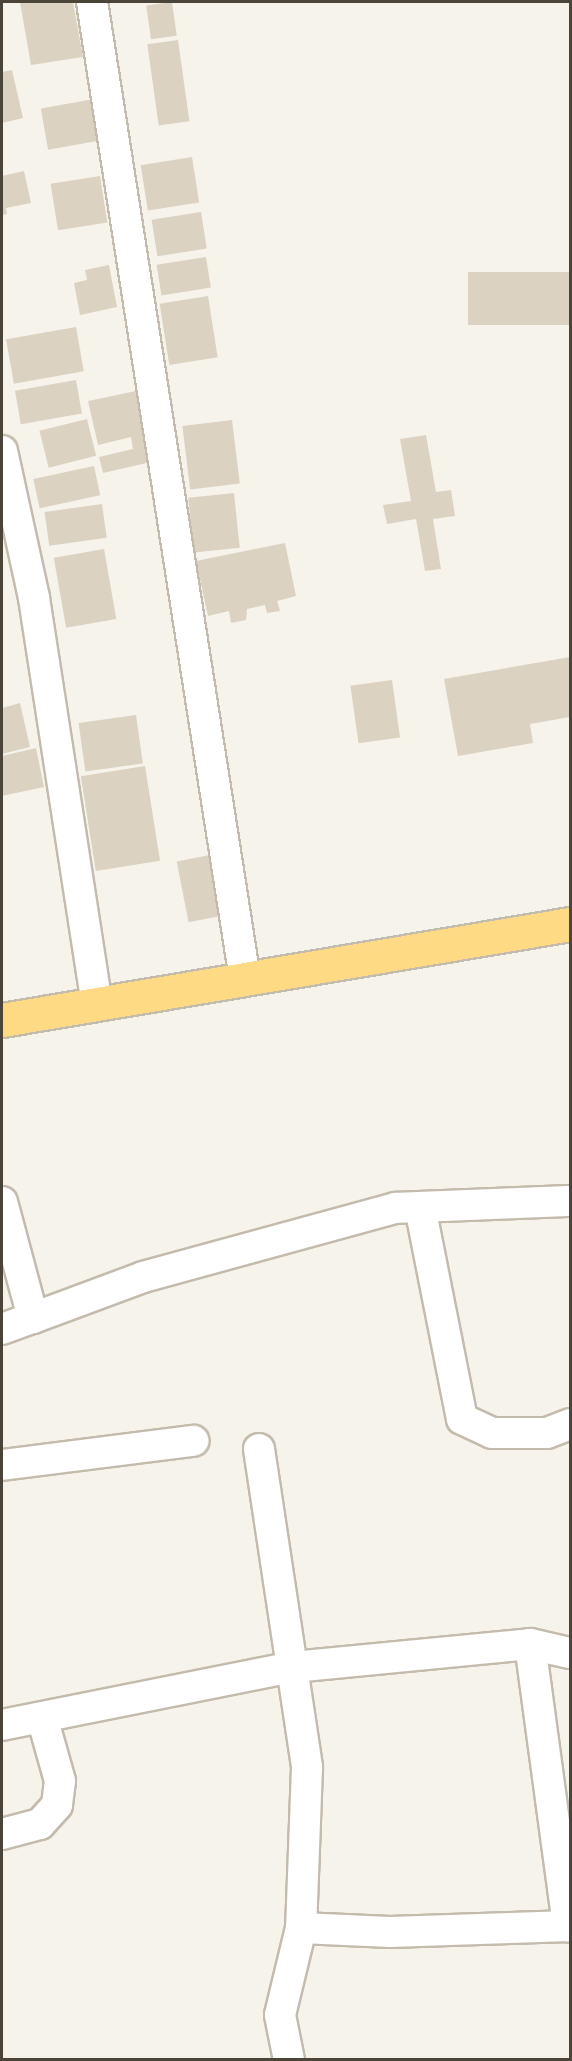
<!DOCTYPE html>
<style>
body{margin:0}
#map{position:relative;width:572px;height:2061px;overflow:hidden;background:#f6f3eb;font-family:"Public Sans",sans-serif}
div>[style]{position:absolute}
.building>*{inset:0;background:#dcd2c2;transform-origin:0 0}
.roads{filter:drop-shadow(2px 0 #c3bbac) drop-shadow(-2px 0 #c3bbac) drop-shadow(0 2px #c3bbac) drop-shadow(0 -2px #c3bbac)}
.minor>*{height:30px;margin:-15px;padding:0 15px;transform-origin:15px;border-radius:15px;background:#fff}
.trunk>*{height:33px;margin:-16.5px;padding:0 16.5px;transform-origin:16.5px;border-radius:16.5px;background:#ffda84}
span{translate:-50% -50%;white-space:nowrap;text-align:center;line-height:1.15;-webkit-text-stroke:4.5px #fff;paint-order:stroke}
.frame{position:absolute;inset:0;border:3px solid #4b4438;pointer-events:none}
</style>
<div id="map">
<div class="building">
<div style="clip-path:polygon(20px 2px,73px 2px,83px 57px,31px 65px)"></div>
<div style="left:172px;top:2px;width:34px;height:26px;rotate:82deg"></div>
<div style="left:178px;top:40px;width:82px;height:31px;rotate:82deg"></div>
<div style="clip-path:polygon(12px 70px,23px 118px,2px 123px,2px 72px)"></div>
<div style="left:94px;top:99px;width:42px;height:54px;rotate:80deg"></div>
<div style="left:192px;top:157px;width:46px;height:52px;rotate:81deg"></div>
<div style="clip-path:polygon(24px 171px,31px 203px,6px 208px,7px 214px,2px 215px,2px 176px)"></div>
<div style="left:100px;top:176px;width:47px;height:50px;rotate:81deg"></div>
<div style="left:201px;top:212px;width:37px;height:50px;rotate:81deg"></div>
<div style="left:206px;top:257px;width:31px;height:50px;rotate:81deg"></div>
<div style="clip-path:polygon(109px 265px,117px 307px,80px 315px,74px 283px,87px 280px,85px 270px)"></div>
<div style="left:570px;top:272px;width:53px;height:102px;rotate:90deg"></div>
<div style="left:208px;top:296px;width:62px;height:49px;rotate:81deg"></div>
<div style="left:76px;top:327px;width:45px;height:71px;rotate:80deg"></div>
<div style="left:76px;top:380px;width:34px;height:62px;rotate:80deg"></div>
<div style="clip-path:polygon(136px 391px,151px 462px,103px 473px,99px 457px,133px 449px,131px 437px,98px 445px,88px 401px)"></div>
<div style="left:87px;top:419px;width:38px;height:49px;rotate:76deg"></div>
<div style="left:232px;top:420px;width:64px;height:50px;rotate:83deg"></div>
<div style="clip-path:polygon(426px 435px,436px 492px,451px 490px,455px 516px,433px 519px,441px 569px,425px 571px,416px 519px,387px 524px,383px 505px,411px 501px,400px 439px)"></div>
<div style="left:94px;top:466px;width:30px;height:62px;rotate:78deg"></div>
<div style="left:234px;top:493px;width:55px;height:46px;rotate:84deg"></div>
<div style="left:102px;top:504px;width:34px;height:58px;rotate:82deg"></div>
<div style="clip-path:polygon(285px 543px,296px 596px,277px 601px,280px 611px,267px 613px,265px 605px,247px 609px,246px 620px,231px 623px,229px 611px,208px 616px,196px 561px)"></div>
<div style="left:104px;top:549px;width:71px;height:51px;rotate:80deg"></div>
<div style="clip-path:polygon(570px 657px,570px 717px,530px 724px,533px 743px,458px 756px,444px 679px)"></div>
<div style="left:392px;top:680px;width:58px;height:42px;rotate:82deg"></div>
<div style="clip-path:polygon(20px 703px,30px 747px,2px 754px,2px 708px)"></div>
<div style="left:136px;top:715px;width:49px;height:58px;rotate:82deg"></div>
<div style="clip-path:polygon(36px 748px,44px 787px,2px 796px,2px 756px)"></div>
<div style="left:145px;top:766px;width:96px;height:65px;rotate:81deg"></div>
<div style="left:215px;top:854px;width:62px;height:39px;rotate:79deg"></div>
</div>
<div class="roads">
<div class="minor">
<div style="left:92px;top:2px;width:989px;rotate:81.1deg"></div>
<div style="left:2px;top:451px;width:150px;rotate:77.7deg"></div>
<div style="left:34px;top:598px;width:411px;rotate:81.2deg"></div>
<div style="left:2px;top:1202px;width:120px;rotate:75deg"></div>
<div style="left:33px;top:1318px;width:117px;rotate:-20.4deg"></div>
<div style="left:143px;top:1277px;width:262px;rotate:-15.3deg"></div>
<div style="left:396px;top:1208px;width:174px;rotate:-2.3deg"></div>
<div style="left:420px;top:1207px;width:216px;rotate:78.8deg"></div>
<div style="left:462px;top:1419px;width:33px;rotate:25deg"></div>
<div style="left:492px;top:1433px;width:55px"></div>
<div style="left:547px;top:1433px;width:25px;rotate:-21deg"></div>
<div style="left:2px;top:1329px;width:33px;rotate:-20deg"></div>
<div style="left:259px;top:1449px;width:322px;rotate:81.4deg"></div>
<div style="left:307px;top:1767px;width:161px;rotate:92.1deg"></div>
<div style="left:301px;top:1928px;width:89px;rotate:103.6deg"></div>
<div style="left:280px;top:2015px;width:46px;rotate:78.7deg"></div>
<div style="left:2px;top:1465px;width:193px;rotate:-7.2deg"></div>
<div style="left:530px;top:1644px;width:285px;rotate:82.3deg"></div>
<div style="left:2px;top:1725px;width:297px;rotate:-11.3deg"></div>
<div style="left:293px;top:1667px;width:238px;rotate:-5.5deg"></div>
<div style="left:530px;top:1644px;width:41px;rotate:12.7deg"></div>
<div style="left:2px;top:1834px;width:39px;rotate:-15deg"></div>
<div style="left:40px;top:1824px;width:25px;rotate:-48deg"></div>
<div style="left:57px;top:1805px;width:24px;rotate:-83deg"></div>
<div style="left:60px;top:1781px;width:66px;rotate:-105.7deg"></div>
<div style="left:301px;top:1928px;width:89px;rotate:2.6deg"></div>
<div style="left:390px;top:1932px;width:180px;rotate:-1.9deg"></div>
</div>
<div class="trunk">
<div style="left:2px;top:1020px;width:576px;rotate:-9.59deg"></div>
</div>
</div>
<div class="frame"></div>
</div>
